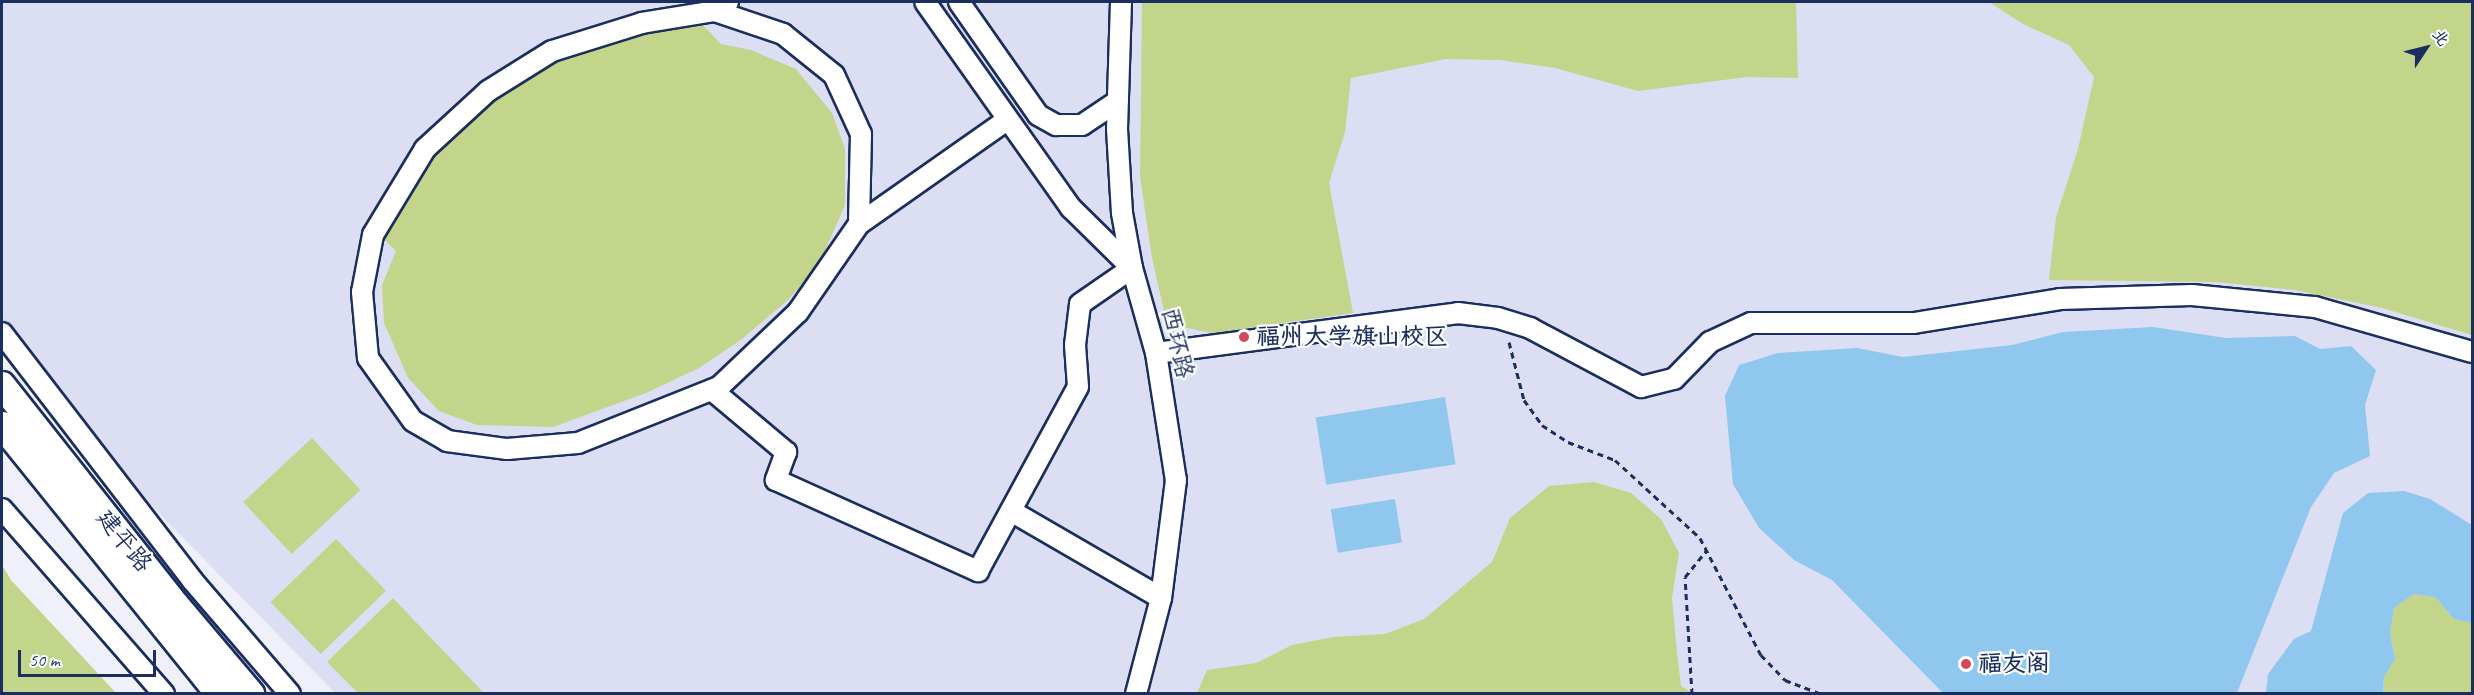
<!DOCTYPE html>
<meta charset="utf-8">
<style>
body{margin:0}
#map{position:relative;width:2474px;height:695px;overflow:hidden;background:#eff0fa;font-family:Caveat,"LXGW WenKai TC",sans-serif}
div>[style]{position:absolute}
.built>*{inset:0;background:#dcdef4}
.green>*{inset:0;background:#c3d58a;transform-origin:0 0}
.water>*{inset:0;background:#90c7ee;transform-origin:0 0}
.path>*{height:3px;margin-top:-1.5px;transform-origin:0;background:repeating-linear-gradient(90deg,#1b2f5e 0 6px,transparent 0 10.5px)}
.roads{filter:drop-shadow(2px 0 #1b2f5e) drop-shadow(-2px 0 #1b2f5e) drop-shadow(0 2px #1b2f5e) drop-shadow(0 -2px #1b2f5e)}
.minor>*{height:20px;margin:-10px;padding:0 10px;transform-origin:10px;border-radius:10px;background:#fff}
.major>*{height:26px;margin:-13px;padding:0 13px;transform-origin:13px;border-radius:13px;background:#fff}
.dots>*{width:16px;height:16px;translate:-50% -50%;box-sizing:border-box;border:3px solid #fff;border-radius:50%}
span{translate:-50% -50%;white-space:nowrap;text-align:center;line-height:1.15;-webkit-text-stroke:4.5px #fff;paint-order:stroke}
.poi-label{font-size:24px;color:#1b2f5e;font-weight:700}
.left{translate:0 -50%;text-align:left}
.street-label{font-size:24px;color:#1b2f5e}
.frame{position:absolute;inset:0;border:3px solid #1b2f5e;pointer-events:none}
.north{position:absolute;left:2396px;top:18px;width:60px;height:60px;-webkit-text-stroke:4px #fff;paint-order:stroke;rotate:55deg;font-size:16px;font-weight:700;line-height:24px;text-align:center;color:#1b2f5e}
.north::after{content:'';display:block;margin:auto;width:21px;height:27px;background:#1b2f5e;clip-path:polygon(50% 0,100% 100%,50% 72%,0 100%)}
.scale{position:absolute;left:18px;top:650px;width:138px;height:27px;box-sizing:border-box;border:3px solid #1b2f5e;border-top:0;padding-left:8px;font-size:18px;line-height:21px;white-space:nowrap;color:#1b2f5e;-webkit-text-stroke:4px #fff;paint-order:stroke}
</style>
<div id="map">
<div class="built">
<div style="clip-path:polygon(2px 2px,2472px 2px,2472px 693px,335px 693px,148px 502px,28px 356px,2px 317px)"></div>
</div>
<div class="green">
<div style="clip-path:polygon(1142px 2px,1796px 2px,1798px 78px,1747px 77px,1638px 91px,1555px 68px,1500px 60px,1446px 59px,1351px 78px,1345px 132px,1329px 183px,1353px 313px,1213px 333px,1167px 324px,1152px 258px,1140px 177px)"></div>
<div style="clip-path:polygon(1989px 2px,2472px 2px,2472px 335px,2382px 308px,2295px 290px,2216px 282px,2049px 280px,2056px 217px,2078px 149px,2094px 77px,2069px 45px,2023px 24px)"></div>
<div style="clip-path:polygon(698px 20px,721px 44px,751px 50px,796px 69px,832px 113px,845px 149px,845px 205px,820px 262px,789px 299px,742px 339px,699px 368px,646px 393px,553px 427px,477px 425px,439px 411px,408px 378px,384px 323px,382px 285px,396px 251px,381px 236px,431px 154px,493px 98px,567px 54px)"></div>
<div style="left:312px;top:438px;width:71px;height:94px;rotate:47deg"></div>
<div style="clip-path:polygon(1594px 482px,1631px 493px,1661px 519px,1679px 553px,1672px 598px,1677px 652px,1681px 686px,1692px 693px,1197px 693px,1207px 670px,1256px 663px,1292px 645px,1334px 637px,1385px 634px,1424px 619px,1492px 562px,1510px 518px,1549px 486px)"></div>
<div style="left:336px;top:539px;width:72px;height:91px;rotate:46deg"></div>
<div style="clip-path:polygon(2px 565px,11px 580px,116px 693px,2px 693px)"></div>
<div style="clip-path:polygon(2414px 594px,2435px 597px,2454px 619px,2472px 623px,2472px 693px,2383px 694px,2384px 677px,2395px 659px,2390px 632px,2394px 608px)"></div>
<div style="clip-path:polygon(393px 598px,431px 638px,484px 693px,358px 693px,327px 662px)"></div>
</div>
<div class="water">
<div style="clip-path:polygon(2153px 327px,2226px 338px,2295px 336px,2320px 349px,2351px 346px,2376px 370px,2365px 405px,2370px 456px,2334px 473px,2311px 507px,2237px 693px,1943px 693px,1832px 580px,1794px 560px,1759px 528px,1733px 484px,1725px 396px,1739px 365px,1778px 353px,1857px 348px,1903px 357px,2012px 345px,2063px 332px)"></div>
<div style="left:1445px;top:397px;width:68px;height:131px;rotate:81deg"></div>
<div style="clip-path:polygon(2404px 491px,2430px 499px,2472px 525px,2472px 623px,2454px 619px,2435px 597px,2414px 594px,2394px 608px,2390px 633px,2395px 659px,2384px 677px,2383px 693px,2266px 693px,2268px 674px,2294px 639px,2311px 631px,2343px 513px,2368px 493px)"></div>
<div style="left:1395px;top:499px;width:44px;height:65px;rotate:81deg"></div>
</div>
<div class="path">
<div style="left:1509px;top:342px;width:60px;rotate:75.5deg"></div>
<div style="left:1524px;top:400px;width:31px;rotate:54deg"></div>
<div style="left:1542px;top:425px;width:31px;rotate:33deg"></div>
<div style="left:1568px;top:442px;width:50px;rotate:21deg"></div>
<div style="left:1615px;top:460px;width:115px;rotate:42.5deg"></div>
<div style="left:1700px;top:538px;width:132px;rotate:62.5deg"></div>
<div style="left:1761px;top:655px;width:35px;rotate:46deg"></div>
<div style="left:1785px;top:680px;width:39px;rotate:21deg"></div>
<div style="left:1692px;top:694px;width:117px;rotate:-93.4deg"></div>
<div style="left:1685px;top:577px;width:35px;rotate:-51deg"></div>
</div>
<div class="roads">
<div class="minor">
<div style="left:728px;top:2px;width:16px;rotate:145deg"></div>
<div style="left:715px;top:11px;width:74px;rotate:170.7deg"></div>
<div style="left:642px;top:23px;width:94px;rotate:162.7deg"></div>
<div style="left:552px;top:51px;width:75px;rotate:148deg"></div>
<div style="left:488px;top:91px;width:86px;rotate:137.4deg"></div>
<div style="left:425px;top:149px;width:100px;rotate:121.2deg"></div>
<div style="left:373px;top:235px;width:58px;rotate:100.9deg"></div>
<div style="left:362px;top:292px;width:66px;rotate:84.8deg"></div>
<div style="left:368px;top:358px;width:77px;rotate:54.5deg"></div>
<div style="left:413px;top:421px;width:39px;rotate:30deg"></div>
<div style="left:447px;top:441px;width:61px;rotate:7.6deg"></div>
<div style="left:507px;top:449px;width:71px;rotate:-4.8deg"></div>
<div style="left:578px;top:443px;width:152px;rotate:-21.7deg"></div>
<div style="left:719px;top:387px;width:109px;rotate:-43.5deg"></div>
<div style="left:798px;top:312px;width:107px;rotate:-55.3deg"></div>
<div style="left:859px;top:224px;width:181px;rotate:-35.1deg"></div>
<div style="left:959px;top:2px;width:138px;rotate:55deg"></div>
<div style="left:1038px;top:115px;width:21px;rotate:29deg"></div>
<div style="left:1056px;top:125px;width:26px"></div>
<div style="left:1082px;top:125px;width:43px;rotate:-33.7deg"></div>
<div style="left:1121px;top:2px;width:127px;rotate:91.8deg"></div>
<div style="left:1117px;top:129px;width:84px;rotate:86.6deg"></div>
<div style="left:1122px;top:213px;width:56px;rotate:79.7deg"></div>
<div style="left:1132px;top:268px;width:88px;rotate:74.2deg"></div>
<div style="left:1156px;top:353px;width:129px;rotate:81.1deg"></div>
<div style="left:1176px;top:480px;width:119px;rotate:97.2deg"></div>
<div style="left:1161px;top:598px;width:99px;rotate:104.6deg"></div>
<div style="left:715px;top:11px;width:72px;rotate:18.7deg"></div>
<div style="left:783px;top:34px;width:65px;rotate:38.8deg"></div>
<div style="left:834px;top:75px;width:65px;rotate:65.4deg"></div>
<div style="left:861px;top:134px;width:90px;rotate:91.3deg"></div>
<div style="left:2px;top:333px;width:312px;rotate:52.4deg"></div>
<div style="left:192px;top:580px;width:150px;rotate:49.3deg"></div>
<div style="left:1156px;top:353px;width:305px;rotate:-7.5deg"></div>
<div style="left:1458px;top:313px;width:40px;rotate:7.1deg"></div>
<div style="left:1498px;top:318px;width:34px;rotate:17deg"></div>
<div style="left:1530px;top:328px;width:126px;rotate:28deg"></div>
<div style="left:1641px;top:387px;width:34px;rotate:-14deg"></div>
<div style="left:1674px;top:379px;width:52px;rotate:-45.8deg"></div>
<div style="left:1710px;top:342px;width:45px;rotate:-24.9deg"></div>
<div style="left:1751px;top:323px;width:163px"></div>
<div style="left:1914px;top:323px;width:148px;rotate:-9.3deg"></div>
<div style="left:2060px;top:299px;width:132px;rotate:-1.7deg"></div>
<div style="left:2192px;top:295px;width:124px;rotate:5.6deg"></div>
<div style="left:2315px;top:307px;width:163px;rotate:16deg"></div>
<div style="left:712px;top:390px;width:97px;rotate:40deg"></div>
<div style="left:786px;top:452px;width:30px;rotate:110deg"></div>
<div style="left:776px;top:480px;width:222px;rotate:24.3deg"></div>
<div style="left:978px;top:571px;width:209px;rotate:-61.5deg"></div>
<div style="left:1078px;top:387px;width:42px;rotate:-94.1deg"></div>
<div style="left:1075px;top:345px;width:41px;rotate:-83deg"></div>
<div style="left:1080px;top:304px;width:63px;rotate:-34.7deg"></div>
<div style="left:1132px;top:268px;width:86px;rotate:-135.5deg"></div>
<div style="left:1071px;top:208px;width:252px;rotate:-125.3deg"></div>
<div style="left:2px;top:509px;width:246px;rotate:48.8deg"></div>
<div style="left:1011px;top:511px;width:173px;rotate:30.1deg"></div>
</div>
<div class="major">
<div style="left:2px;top:385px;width:271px;rotate:51.7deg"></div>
<div style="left:170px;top:598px;width:126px;rotate:49.8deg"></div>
<div style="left:2px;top:425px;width:346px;rotate:51.1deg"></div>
</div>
</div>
<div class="dots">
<div style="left:1244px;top:337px;background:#d1495b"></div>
<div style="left:1966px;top:664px;background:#d1495b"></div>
</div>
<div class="poi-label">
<span class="left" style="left:1256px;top:337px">福州大学旗山校区</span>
<span class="left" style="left:1978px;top:664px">福友阁</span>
</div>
<div class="street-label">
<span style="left:1177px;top:343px;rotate:77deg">西环路</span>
<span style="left:124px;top:541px;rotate:51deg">建平路</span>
</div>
<div class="frame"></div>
<div class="north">北</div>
<div class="scale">50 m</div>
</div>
